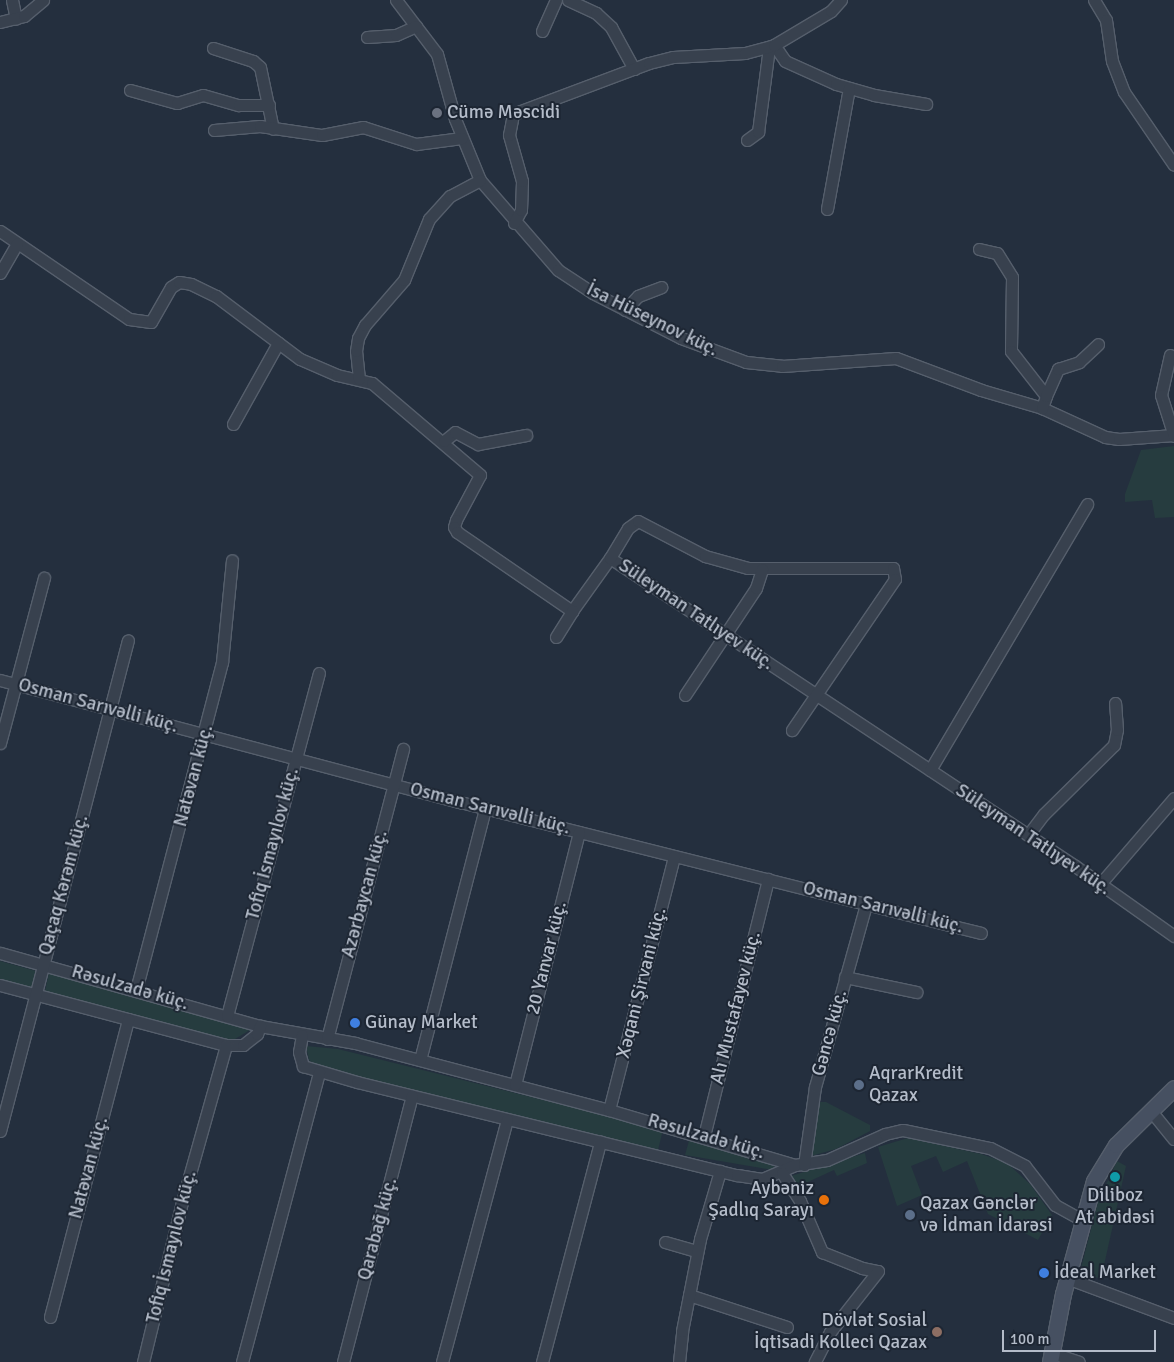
<!DOCTYPE html>
<meta charset="utf-8">
<style>
body{margin:0}
#map{position:relative;width:1174px;height:1362px;overflow:hidden;background:#242f3e;font-family:Signika,sans-serif}
div>[style]{position:absolute}
.green>*{inset:0;background:#263c3f}
.roads{filter:drop-shadow(1px 0 #565f6c) drop-shadow(-1px 0 #565f6c) drop-shadow(0 1px #565f6c) drop-shadow(0 -1px #565f6c)}
.minor>*{height:11px;margin:-5.5px;padding:0 5.5px;transform-origin:5.5px;border-radius:5.5px;background:#38414e}
.secondary>*{height:15px;margin:-7.5px;padding:0 7.5px;transform-origin:7.5px;border-radius:7.5px;background:#465061}
.dots>*{width:14px;height:14px;translate:-50% -50%;box-sizing:border-box;border:2px solid #1d2633;border-radius:50%}
span{translate:-50% -50%;white-space:nowrap;text-align:center;line-height:1.15;-webkit-text-stroke:4px #1d2633;paint-order:stroke}
.poi-label{font-size:19px;color:#b4bcc9}
.left{translate:0 -50%;text-align:left}
.right{translate:-100% -50%;text-align:right}
.street-label{font-size:19px;color:#b4bcc9}
.scale{position:absolute;left:1002px;top:1330px;width:154px;height:22px;box-sizing:border-box;border:2px solid #b4bcc9;border-top:0;padding-left:6px;font-size:15px;line-height:18px;white-space:nowrap;color:#b4bcc9;-webkit-text-stroke:4px #1d2633;paint-order:stroke}
</style>
<div id="map">
<div class="green">
<div style="clip-path:polygon(1174px 446px,1174px 517px,1155px 518px,1152px 500px,1125px 502px,1125px 494px,1141px 450px)"></div>
<div style="clip-path:polygon(0 961px,36px 971px,31px 988px,0 980px)"></div>
<div style="clip-path:polygon(49px 973px,250px 1030px,235px 1039px,226px 1039px,45px 991px)"></div>
<div style="clip-path:polygon(306px 1046px,338px 1049px,663px 1130px,658px 1150px,316px 1066px,309px 1060px)"></div>
<div style="clip-path:polygon(817px 1102px,826px 1102px,870px 1125px,870px 1131px,836px 1149px,811px 1156px)"></div>
<div style="clip-path:polygon(690px 1137px,775px 1164px,773px 1170px,685px 1155px)"></div>
<div style="clip-path:polygon(908px 1138px,981px 1154px,1007px 1163px,1030px 1184px,1052px 1215px,1038px 1240px,988px 1214px,967px 1161px,943px 1172px,936px 1156px,911px 1166px,922px 1195px,897px 1206px,878px 1147px)"></div>
<div style="clip-path:polygon(865px 1153px,867px 1163px,837px 1176px,834px 1170px,799px 1186px,791px 1176px)"></div>
<div style="clip-path:polygon(1117px 1161px,1126px 1166px,1101px 1279px,1080px 1272px,1098px 1202px)"></div>
</div>
<div class="roads">
<div class="minor">
<div style="left:12px;top:0;width:19px;rotate:78deg"></div>
<div style="left:396px;top:0;width:68px;rotate:52.8deg"></div>
<div style="left:437px;top:54px;width:67px;rotate:74.5deg"></div>
<div style="left:455px;top:119px;width:66px;rotate:67.7deg"></div>
<div style="left:480px;top:180px;width:119px;rotate:49.1deg"></div>
<div style="left:558px;top:270px;width:42px;rotate:33.3deg"></div>
<div style="left:593px;top:293px;width:99px;rotate:27.1deg"></div>
<div style="left:681px;top:338px;width:69px;rotate:20.3deg"></div>
<div style="left:746px;top:362px;width:36px;rotate:6deg"></div>
<div style="left:782px;top:366px;width:114px;rotate:-4deg"></div>
<div style="left:896px;top:358px;width:91px;rotate:20.6deg"></div>
<div style="left:981px;top:390px;width:64px;rotate:16.4deg"></div>
<div style="left:1042px;top:408px;width:69px;rotate:24.7deg"></div>
<div style="left:1105px;top:437px;width:14px;rotate:8deg"></div>
<div style="left:1119px;top:439px;width:55px;rotate:-4.2deg"></div>
<div style="left:568px;top:0;width:31px;rotate:25deg"></div>
<div style="left:596px;top:13px;width:21px;rotate:43deg"></div>
<div style="left:611px;top:27px;width:48px;rotate:61.3deg"></div>
<div style="left:1094px;top:0;width:23px;rotate:59deg"></div>
<div style="left:1106px;top:20px;width:41px;rotate:81.7deg"></div>
<div style="left:1112px;top:61px;width:33px;rotate:69deg"></div>
<div style="left:1124px;top:92px;width:88px;rotate:55.6deg"></div>
<div style="left:0;top:22px;width:25px;rotate:-14deg"></div>
<div style="left:24px;top:16px;width:25px;rotate:-40deg"></div>
<div style="left:542px;top:31px;width:34px;rotate:-66deg"></div>
<div style="left:367px;top:37px;width:29px;rotate:-4deg"></div>
<div style="left:396px;top:35px;width:22px;rotate:-24deg"></div>
<div style="left:774px;top:45px;width:19px;rotate:55deg"></div>
<div style="left:785px;top:61px;width:56px;rotate:24.3deg"></div>
<div style="left:836px;top:84px;width:40px;rotate:16deg"></div>
<div style="left:874px;top:95px;width:53px;rotate:9.8deg"></div>
<div style="left:213px;top:48px;width:42px;rotate:18deg"></div>
<div style="left:253px;top:61px;width:9px;rotate:41deg"></div>
<div style="left:260px;top:67px;width:63px;rotate:78.2deg"></div>
<div style="left:130px;top:90px;width:49px;rotate:15.5deg"></div>
<div style="left:177px;top:103px;width:27px;rotate:-17deg"></div>
<div style="left:203px;top:95px;width:37px;rotate:16deg"></div>
<div style="left:239px;top:105px;width:30px"></div>
<div style="left:214px;top:130px;width:46px;rotate:-5deg"></div>
<div style="left:260px;top:126px;width:63px;rotate:8.3deg"></div>
<div style="left:322px;top:135px;width:42px;rotate:-11deg"></div>
<div style="left:363px;top:127px;width:56px;rotate:17.8deg"></div>
<div style="left:416px;top:144px;width:46px;rotate:-7.4deg"></div>
<div style="left:747px;top:140px;width:14px;rotate:-36deg"></div>
<div style="left:758px;top:132px;width:86px;rotate:-82.6deg"></div>
<div style="left:827px;top:209px;width:123px;rotate:-79.7deg"></div>
<div style="left:514px;top:223px;width:15px;rotate:-62deg"></div>
<div style="left:521px;top:210px;width:29px;rotate:-88deg"></div>
<div style="left:522px;top:181px;width:48px;rotate:-105.8deg"></div>
<div style="left:509px;top:135px;width:21px;rotate:-79deg"></div>
<div style="left:513px;top:114px;width:145px;rotate:-20.6deg"></div>
<div style="left:649px;top:63px;width:25px;rotate:-14deg"></div>
<div style="left:673px;top:57px;width:72px;rotate:-3.2deg"></div>
<div style="left:745px;top:53px;width:30px;rotate:-15deg"></div>
<div style="left:774px;top:45px;width:66px;rotate:-30.8deg"></div>
<div style="left:831px;top:11px;width:15px;rotate:-48deg"></div>
<div style="left:0;top:231px;width:156px;rotate:34.3deg"></div>
<div style="left:129px;top:319px;width:22px;rotate:8deg"></div>
<div style="left:151px;top:322px;width:40px;rotate:-60.3deg"></div>
<div style="left:171px;top:287px;width:9px;rotate:-32deg"></div>
<div style="left:179px;top:282px;width:12px;rotate:9deg"></div>
<div style="left:191px;top:284px;width:28px;rotate:26deg"></div>
<div style="left:216px;top:296px;width:105px;rotate:36.9deg"></div>
<div style="left:300px;top:359px;width:40px;rotate:23.4deg"></div>
<div style="left:337px;top:375px;width:36px;rotate:13deg"></div>
<div style="left:372px;top:383px;width:142px;rotate:40.4deg"></div>
<div style="left:480px;top:475px;width:51px;rotate:118.1deg"></div>
<div style="left:456px;top:520px;width:7px;rotate:106deg"></div>
<div style="left:454px;top:527px;width:6px;rotate:59deg"></div>
<div style="left:457px;top:532px;width:140px;rotate:34.5deg"></div>
<div style="left:572px;top:611px;width:65px;rotate:-54.4deg"></div>
<div style="left:610px;top:558px;width:558px;rotate:33.52deg"></div>
<div style="left:1075px;top:866px;width:121px;rotate:35.3deg"></div>
<div style="left:979px;top:249px;width:18px;rotate:13deg"></div>
<div style="left:997px;top:253px;width:28px;rotate:58deg"></div>
<div style="left:1012px;top:277px;width:74px;rotate:90.8deg"></div>
<div style="left:1011px;top:351px;width:57px;rotate:52.1deg"></div>
<div style="left:1046px;top:396px;width:13px;rotate:108deg"></div>
<div style="left:0;top:273px;width:34px;rotate:-60deg"></div>
<div style="left:625px;top:310px;width:19px;rotate:-47deg"></div>
<div style="left:638px;top:296px;width:25px;rotate:-21deg"></div>
<div style="left:1170px;top:355px;width:41px;rotate:102.7deg"></div>
<div style="left:1161px;top:395px;width:43px;rotate:72.4deg"></div>
<div style="left:359px;top:379px;width:28px;rotate:-96deg"></div>
<div style="left:356px;top:351px;width:13px;rotate:-81deg"></div>
<div style="left:358px;top:338px;width:15px;rotate:-62deg"></div>
<div style="left:365px;top:325px;width:60px;rotate:-49.1deg"></div>
<div style="left:404px;top:280px;width:66px;rotate:-67.7deg"></div>
<div style="left:429px;top:219px;width:31px;rotate:-48deg"></div>
<div style="left:450px;top:196px;width:34px;rotate:-28deg"></div>
<div style="left:1046px;top:396px;width:30px;rotate:-66deg"></div>
<div style="left:1058px;top:369px;width:22px;rotate:-18deg"></div>
<div style="left:1079px;top:362px;width:26px;rotate:-43deg"></div>
<div style="left:233px;top:424px;width:93px;rotate:-60.9deg"></div>
<div style="left:444px;top:441px;width:14px;rotate:-39deg"></div>
<div style="left:455px;top:432px;width:26px;rotate:28deg"></div>
<div style="left:478px;top:444px;width:49px;rotate:-10.6deg"></div>
<div style="left:610px;top:558px;width:35px;rotate:-59deg"></div>
<div style="left:628px;top:528px;width:12px;rotate:-35deg"></div>
<div style="left:638px;top:521px;width:76px;rotate:27.6deg"></div>
<div style="left:705px;top:556px;width:45px;rotate:15.6deg"></div>
<div style="left:748px;top:568px;width:145px"></div>
<div style="left:893px;top:568px;width:11px;rotate:80deg"></div>
<div style="left:895px;top:579px;width:183px;rotate:124.3deg"></div>
<div style="left:556px;top:637px;width:31px;rotate:-58deg"></div>
<div style="left:0;top:680px;width:476px;rotate:14.9deg"></div>
<div style="left:460px;top:802px;width:537px;rotate:14.11deg"></div>
<div style="left:685px;top:695px;width:128px;rotate:-56.4deg"></div>
<div style="left:756px;top:588px;width:20px;rotate:-72deg"></div>
<div style="left:0;top:743px;width:171px;rotate:-75.1deg"></div>
<div style="left:930px;top:770px;width:309px;rotate:-59.4deg"></div>
<div style="left:1028px;top:835px;width:26px;rotate:-53deg"></div>
<div style="left:1044px;top:814px;width:98px;rotate:-44.6deg"></div>
<div style="left:1114px;top:745px;width:15px;rotate:-79deg"></div>
<div style="left:1117px;top:730px;width:27px;rotate:-94deg"></div>
<div style="left:1100px;top:884px;width:113px;rotate:-49.3deg"></div>
<div style="left:0;top:953px;width:270px;rotate:15.7deg"></div>
<div style="left:260px;top:1026px;width:97px;rotate:10.1deg"></div>
<div style="left:355px;top:1043px;width:263px;rotate:14.8deg"></div>
<div style="left:609px;top:1110px;width:194px;rotate:16.5deg"></div>
<div style="left:795px;top:1165px;width:32px;rotate:-9deg"></div>
<div style="left:827px;top:1160px;width:64px;rotate:-24.1deg"></div>
<div style="left:885px;top:1134px;width:18px;rotate:-13deg"></div>
<div style="left:903px;top:1130px;width:89px;rotate:11.7deg"></div>
<div style="left:990px;top:1148px;width:39px;rotate:27deg"></div>
<div style="left:1025px;top:1166px;width:49px;rotate:52.4deg"></div>
<div style="left:1055px;top:1205px;width:31px;rotate:29deg"></div>
<div style="left:845px;top:977px;width:73px;rotate:11.9deg"></div>
<div style="left:0;top:985px;width:234px;rotate:14.9deg"></div>
<div style="left:226px;top:1045px;width:17px"></div>
<div style="left:243px;top:1045px;width:18px;rotate:-38deg"></div>
<div style="left:257px;top:1034px;width:9px;rotate:-69deg"></div>
<div style="left:136px;top:990px;width:339px;rotate:-75.3deg"></div>
<div style="left:222px;top:662px;width:102px;rotate:-84.4deg"></div>
<div style="left:227px;top:1016px;width:355px;rotate:-75deg"></div>
<div style="left:302px;top:1035px;width:17px;rotate:100deg"></div>
<div style="left:299px;top:1052px;width:15px;rotate:74deg"></div>
<div style="left:303px;top:1066px;width:56px;rotate:16.5deg"></div>
<div style="left:357px;top:1082px;width:391px;rotate:13.8deg"></div>
<div style="left:737px;top:1175px;width:25px;rotate:9deg"></div>
<div style="left:762px;top:1179px;width:36px;rotate:-23deg"></div>
<div style="left:327px;top:1039px;width:300px;rotate:-75.3deg"></div>
<div style="left:420px;top:1060px;width:260px;rotate:-75.5deg"></div>
<div style="left:515px;top:1085px;width:261px;rotate:-75.8deg"></div>
<div style="left:609px;top:1110px;width:262px;rotate:-75.6deg"></div>
<div style="left:1151px;top:1111px;width:36px;rotate:51deg"></div>
<div style="left:0;top:1131px;width:507px;rotate:-75.39deg"></div>
<div style="left:704px;top:1136px;width:265px;rotate:-76deg"></div>
<div style="left:804px;top:1165px;width:79px;rotate:-82deg"></div>
<div style="left:815px;top:1087px;width:190px;rotate:-74.4deg"></div>
<div style="left:782px;top:1173px;width:33px;rotate:57deg"></div>
<div style="left:800px;top:1201px;width:56px;rotate:66.7deg"></div>
<div style="left:822px;top:1252px;width:43px;rotate:21.8deg"></div>
<div style="left:862px;top:1268px;width:16px;rotate:11deg"></div>
<div style="left:878px;top:1271px;width:78px;rotate:128.2deg"></div>
<div style="left:830px;top:1332px;width:34px;rotate:117deg"></div>
<div style="left:665px;top:1242px;width:33px;rotate:16deg"></div>
<div style="left:1067px;top:1278px;width:114px;rotate:20.5deg"></div>
<div style="left:689px;top:1295px;width:103px;rotate:18.1deg"></div>
<div style="left:50px;top:1317px;width:308px;rotate:-75.3deg"></div>
<div style="left:1052px;top:1353px;width:28px;rotate:18deg"></div>
<div style="left:143px;top:1362px;width:165px;rotate:-76.3deg"></div>
<div style="left:182px;top:1202px;width:163px;rotate:-74.3deg"></div>
<div style="left:242px;top:1362px;width:300px;rotate:-75.1deg"></div>
<div style="left:343px;top:1362px;width:275px;rotate:-75.5deg"></div>
<div style="left:442px;top:1362px;width:251px;rotate:-75deg"></div>
<div style="left:542px;top:1362px;width:228px;rotate:-75.2deg"></div>
<div style="left:679px;top:1362px;width:31px;rotate:-84deg"></div>
<div style="left:682px;top:1331px;width:94px;rotate:-78.9deg"></div>
<div style="left:700px;top:1239px;width:71px;rotate:-73.6deg"></div>
</div>
<div class="secondary">
<div style="left:1050px;top:1362px;width:69px;rotate:-79.2deg"></div>
<div style="left:1063px;top:1294px;width:117px;rotate:-74.7deg"></div>
<div style="left:1094px;top:1181px;width:42px;rotate:-58.6deg"></div>
<div style="left:1116px;top:1145px;width:81px;rotate:-44.5deg"></div>
</div>
</div>
<div class="dots">
<div style="left:437px;top:113px;background:#6b7280"></div>
<div style="left:355px;top:1023px;background:#3f7fe0"></div>
<div style="left:859px;top:1085px;background:#5c6f8a"></div>
<div style="left:1115px;top:1177px;background:#0f9aa8"></div>
<div style="left:824px;top:1200px;background:#e8710a"></div>
<div style="left:910px;top:1215px;background:#5c6f8a"></div>
<div style="left:1044px;top:1273px;background:#3f7fe0"></div>
<div style="left:937px;top:1332px;background:#8d6e63"></div>
</div>
<div class="poi-label">
<span class="left" style="left:447px;top:113px">Cümə Məscidi</span>
<span class="left" style="left:365px;top:1023px">Günay Market</span>
<span class="left" style="left:869px;top:1085px">AqrarKredit<br>Qazax</span>
<span class="right" style="left:814px;top:1200px">Aybəniz<br>Şadlıq Sarayı</span>
<span style="left:1115px;top:1207px">Diliboz<br>At abidəsi</span>
<span class="left" style="left:920px;top:1215px">Qazax Gənclər<br>və İdman İdarəsi</span>
<span class="left" style="left:1054px;top:1273px">İdeal Market</span>
<span class="right" style="left:927px;top:1332px">Dövlət Sosial<br>İqtisadi Kolleci Qazax</span>
</div>
<div class="street-label">
<span style="left:652px;top:320px;rotate:26deg">İsa Hüseynov küç.</span>
<span style="left:696px;top:615px;rotate:34deg">Süleyman Tatlıyev küç.</span>
<span style="left:98px;top:706px;rotate:15deg">Osman Sarıvəlli küç.</span>
<span style="left:194px;top:776px;rotate:-75deg">Natəvan küç.</span>
<span style="left:490px;top:809px;rotate:14deg">Osman Sarıvəlli küç.</span>
<span style="left:1033px;top:840px;rotate:34deg">Süleyman Tatlıyev küç.</span>
<span style="left:273px;top:844px;rotate:-75deg">Tofiq İsmayılov küç.</span>
<span style="left:64px;top:885px;rotate:-75deg">Qaçaq Kərəm küç.</span>
<span style="left:365px;top:894px;rotate:-75deg">Azərbaycan küç.</span>
<span style="left:883px;top:908px;rotate:14deg">Osman Sarıvəlli küç.</span>
<span style="left:547px;top:958px;rotate:-76deg">20 Yanvar küç.</span>
<span style="left:642px;top:983px;rotate:-76deg">Xəqani Şirvani küç.</span>
<span style="left:130px;top:988px;rotate:16deg">Rəsulzadə küç.</span>
<span style="left:736px;top:1008px;rotate:-76deg">Alı Mustafayev küç.</span>
<span style="left:830px;top:1033px;rotate:-75deg">Gəncə küç.</span>
<span style="left:706px;top:1137px;rotate:16deg">Rəsulzadə küç.</span>
<span style="left:89px;top:1168px;rotate:-75deg">Natəvan küç.</span>
<span style="left:378px;top:1229px;rotate:-75deg">Qarabağ küç.</span>
<span style="left:172px;top:1247px;rotate:-76deg">Tofiq İsmayılov küç.</span>
</div>
<div class="scale">100 m</div>
</div>
